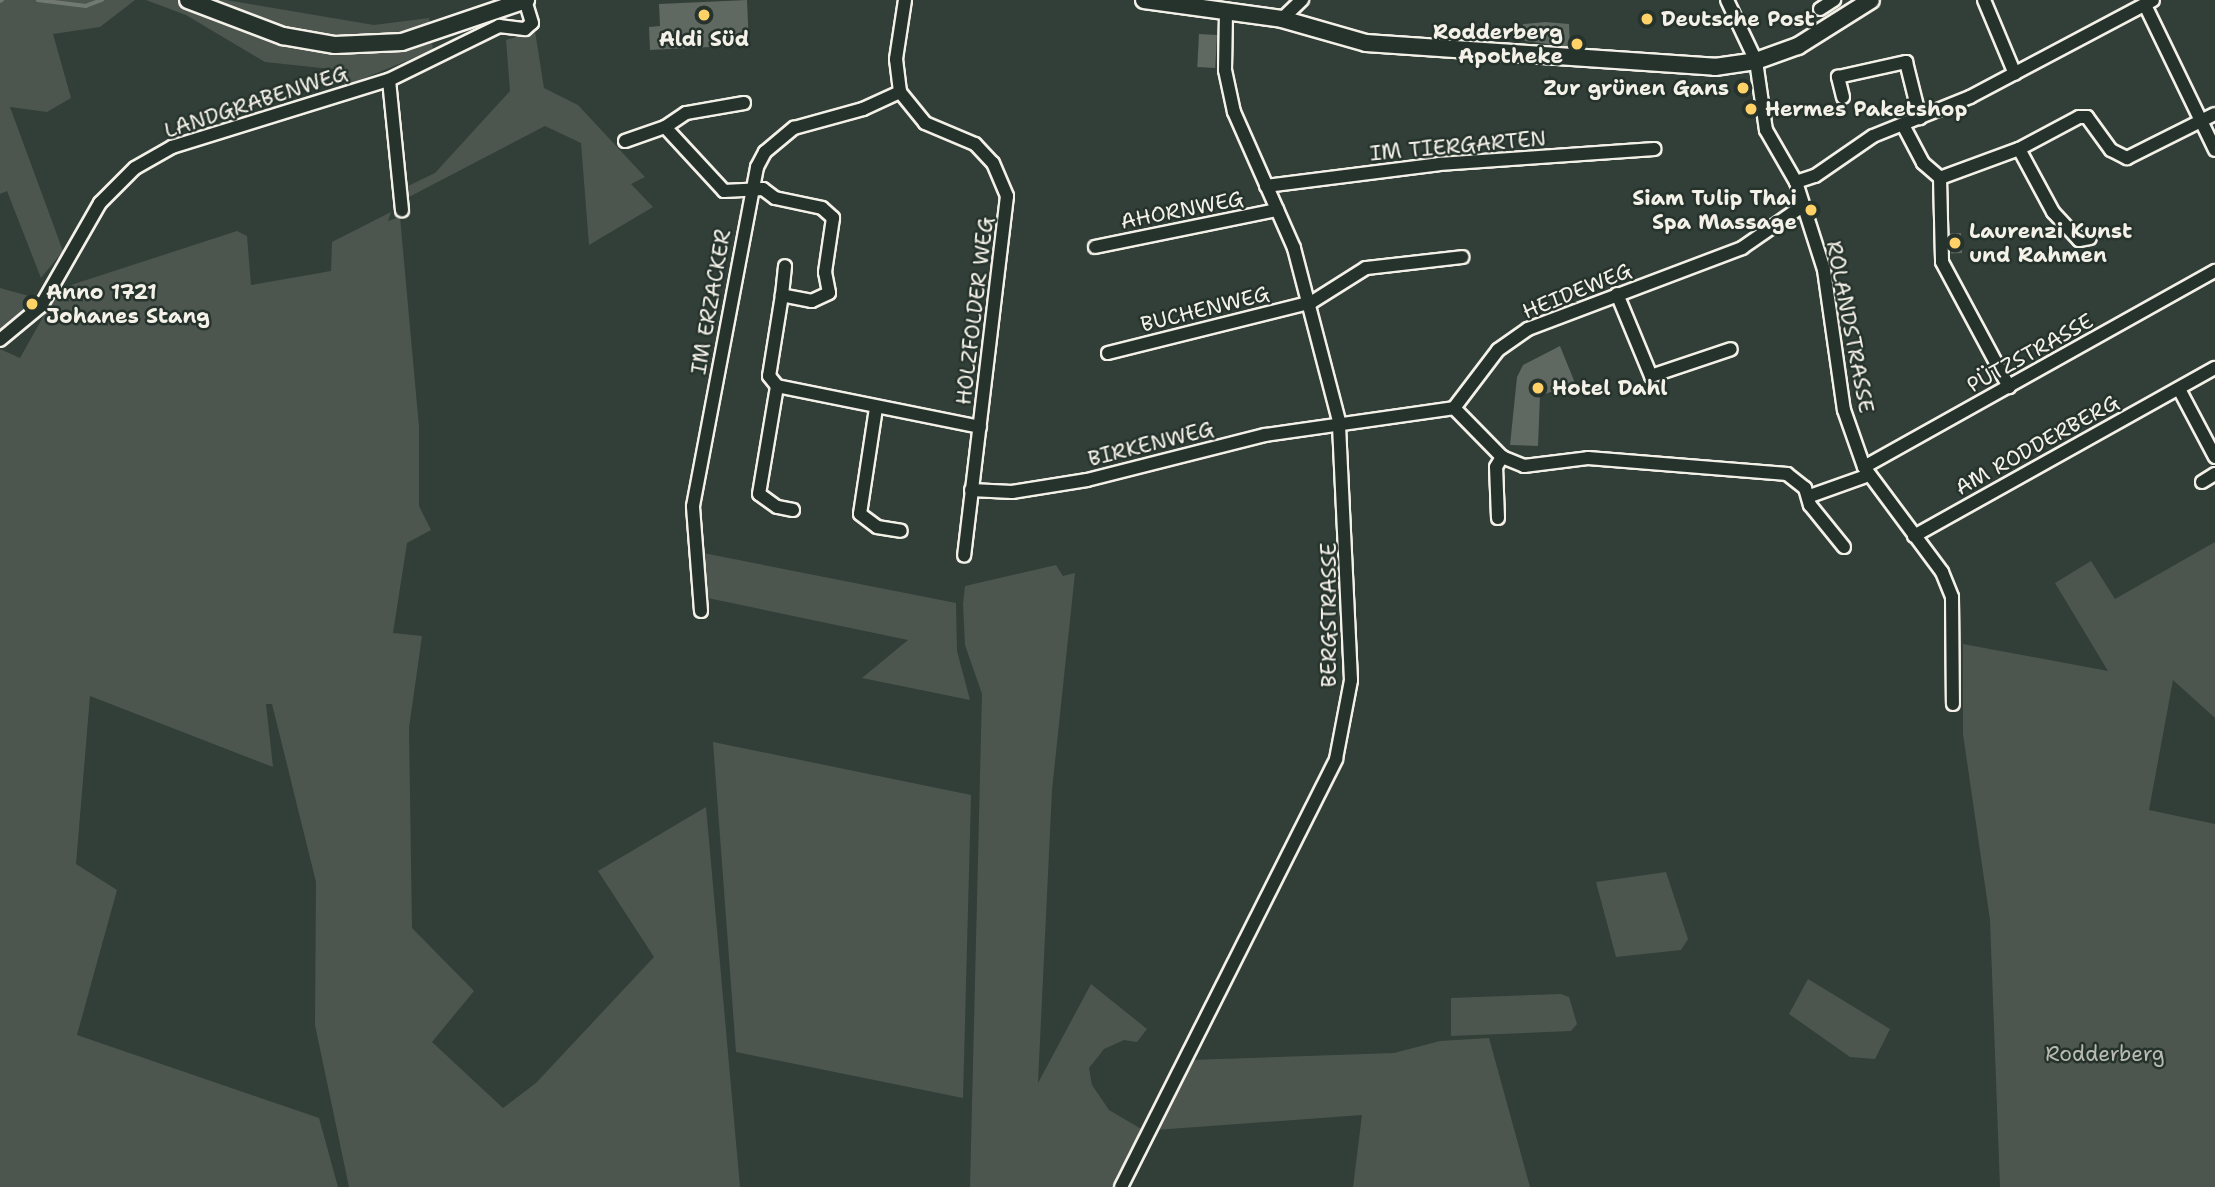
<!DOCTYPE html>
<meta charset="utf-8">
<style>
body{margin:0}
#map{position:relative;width:2215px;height:1187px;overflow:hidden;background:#323e38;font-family:"Shantell Sans",sans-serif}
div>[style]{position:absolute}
.green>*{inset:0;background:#4c564f}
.stream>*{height:3.5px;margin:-1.75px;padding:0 1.75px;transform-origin:1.75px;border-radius:1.75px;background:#727972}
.building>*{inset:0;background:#5f6861;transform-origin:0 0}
.roads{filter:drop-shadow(2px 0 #f4f1e8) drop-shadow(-2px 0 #f4f1e8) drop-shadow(0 2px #f4f1e8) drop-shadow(0 -2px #f4f1e8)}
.minor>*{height:12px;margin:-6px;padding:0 6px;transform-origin:6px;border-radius:6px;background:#26332d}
.major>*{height:16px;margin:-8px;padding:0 8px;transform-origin:8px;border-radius:8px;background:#26332d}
.dots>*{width:19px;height:19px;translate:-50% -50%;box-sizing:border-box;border:4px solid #26332d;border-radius:50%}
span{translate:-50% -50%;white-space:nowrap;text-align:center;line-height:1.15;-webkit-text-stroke:5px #26332d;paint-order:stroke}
.poi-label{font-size:21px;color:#f4f1e8;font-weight:700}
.left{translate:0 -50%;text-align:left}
.right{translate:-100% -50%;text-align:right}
.street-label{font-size:21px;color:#f4f1e8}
.park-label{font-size:21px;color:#b9bbb2}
</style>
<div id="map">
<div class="green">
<div style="clip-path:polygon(0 0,135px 0,100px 27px,53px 34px,71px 98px,47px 112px,10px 107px,63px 251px,41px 278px,7px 191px,0 194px)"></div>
<div style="clip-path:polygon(146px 0,226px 0,374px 25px,429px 18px,433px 50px,345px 86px,340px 70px,265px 62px,186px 15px)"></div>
<div style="clip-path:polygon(535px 31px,544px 88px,578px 105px,645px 177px,631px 184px,653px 207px,589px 245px,581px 143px,545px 126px,409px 197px,408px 186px,435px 173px,510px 91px,506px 40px)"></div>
<div style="clip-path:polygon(391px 212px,388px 221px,400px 217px,419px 427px,419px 506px,431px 530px,407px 543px,393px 633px,422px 636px,409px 728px,412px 928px,474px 991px,432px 1042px,503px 1108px,536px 1083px,654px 957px,598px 871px,706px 807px,740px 1187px,349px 1187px,315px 1025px,316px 882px,272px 704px,266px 704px,273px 767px,90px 696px,76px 864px,117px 890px,77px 1035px,319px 1118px,338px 1187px,0 1187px,0 349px,20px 358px,57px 292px,71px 285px,237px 231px,247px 236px,251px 285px,331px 271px,332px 242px)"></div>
<div style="clip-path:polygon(0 288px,40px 299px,0 335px)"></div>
<div style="clip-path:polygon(2215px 542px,2215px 718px,2173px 680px,2149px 810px,2215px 824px,2215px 1187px,2000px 1187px,1990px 920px,1963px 734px,1963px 644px,2108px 671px,2055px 583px,2091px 561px,2115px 599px)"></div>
<div style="clip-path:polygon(698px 552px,956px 603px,957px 651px,970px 700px,862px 678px,908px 640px,703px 597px)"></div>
<div style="clip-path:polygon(1056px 565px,1063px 576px,1075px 573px,1052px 790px,1038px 1083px,1091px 984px,1147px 1029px,1137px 1042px,1124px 1040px,1104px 1049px,1089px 1068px,1092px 1085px,1109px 1110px,1143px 1130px,1116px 1187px,970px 1187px,982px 694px,965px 645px,963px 604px,965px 586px)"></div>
<div style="clip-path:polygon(713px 742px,971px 795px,963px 1098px,736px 1052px)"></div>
<div style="clip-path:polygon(1666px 872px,1688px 939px,1681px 950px,1616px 957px,1596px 882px)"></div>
<div style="clip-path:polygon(1808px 979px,1890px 1029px,1875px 1059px,1850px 1057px,1789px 1014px)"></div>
<div style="clip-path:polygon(1561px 994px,1569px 997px,1577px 1024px,1571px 1031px,1451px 1036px,1451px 998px)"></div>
<div style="clip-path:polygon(1489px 1038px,1530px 1187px,1353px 1187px,1362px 1115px,1155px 1130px,1190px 1060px,1394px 1053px,1440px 1041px)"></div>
</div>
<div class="stream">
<div style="left:38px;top:0;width:48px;rotate:7.1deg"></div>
<div style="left:86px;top:6px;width:17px;rotate:-21deg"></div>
<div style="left:0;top:1px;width:2px;rotate:-27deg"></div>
</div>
<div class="building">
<div style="clip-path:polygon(747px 0,749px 45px,650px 50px,649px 27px,660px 26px,659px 4px)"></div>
<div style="clip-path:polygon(1545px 22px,1569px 24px,1570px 47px,1525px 41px,1523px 24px)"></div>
<div style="left:1199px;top:34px;width:18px;height:33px;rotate:3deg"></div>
<div style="left:1961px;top:233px;width:20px;height:11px;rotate:87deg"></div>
<div style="clip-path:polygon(1560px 346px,1575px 383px,1540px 396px,1538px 446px,1510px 445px,1517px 377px,1523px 365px)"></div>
</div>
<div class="roads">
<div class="minor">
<div style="left:905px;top:0;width:60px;rotate:98.7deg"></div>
<div style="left:896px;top:59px;width:33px;rotate:83deg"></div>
<div style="left:900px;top:92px;width:40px;rotate:51deg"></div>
<div style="left:925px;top:123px;width:54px;rotate:22.8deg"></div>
<div style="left:975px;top:144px;width:26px;rotate:47deg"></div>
<div style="left:993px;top:163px;width:36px;rotate:67deg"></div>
<div style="left:1007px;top:196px;width:362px;rotate:96.8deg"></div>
<div style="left:1727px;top:0;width:68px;rotate:64.6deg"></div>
<div style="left:1756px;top:61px;width:70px;rotate:81.8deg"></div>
<div style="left:1766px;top:130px;width:60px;rotate:60deg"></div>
<div style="left:1796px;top:182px;width:20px;rotate:-18deg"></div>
<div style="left:1815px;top:176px;width:70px;rotate:-34.6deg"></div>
<div style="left:1873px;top:136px;width:105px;rotate:-21.9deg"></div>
<div style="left:1970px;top:97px;width:207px;rotate:-27.9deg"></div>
<div style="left:1984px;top:0;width:80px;rotate:67.3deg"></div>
<div style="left:2145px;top:5px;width:161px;rotate:64.2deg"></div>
<div style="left:1820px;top:9px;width:17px;rotate:-33deg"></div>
<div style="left:1282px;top:19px;width:28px;rotate:-44deg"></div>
<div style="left:389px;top:80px;width:131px;rotate:84.3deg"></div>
<div style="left:1843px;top:97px;width:21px;rotate:-104deg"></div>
<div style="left:1838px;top:77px;width:70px;rotate:-12.4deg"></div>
<div style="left:1906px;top:62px;width:58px;rotate:76deg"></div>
<div style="left:744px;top:103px;width:59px;rotate:170.2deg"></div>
<div style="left:686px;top:113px;width:25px;rotate:146deg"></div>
<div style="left:665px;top:127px;width:87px;rotate:47.3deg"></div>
<div style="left:724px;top:191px;width:39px;rotate:-3deg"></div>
<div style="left:763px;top:189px;width:15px;rotate:37deg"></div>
<div style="left:775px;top:198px;width:48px;rotate:12deg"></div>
<div style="left:822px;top:208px;width:15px;rotate:42deg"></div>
<div style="left:833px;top:218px;width:55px;rotate:98.4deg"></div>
<div style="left:825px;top:272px;width:21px;rotate:79deg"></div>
<div style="left:829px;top:293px;width:19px;rotate:155deg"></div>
<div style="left:812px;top:301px;width:31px;rotate:-169deg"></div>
<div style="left:782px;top:295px;width:82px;rotate:99.1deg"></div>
<div style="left:769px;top:376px;width:13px;rotate:51deg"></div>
<div style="left:1903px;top:125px;width:43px;rotate:62.2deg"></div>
<div style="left:1923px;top:163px;width:23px;rotate:41deg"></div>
<div style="left:1940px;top:178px;width:84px;rotate:88.6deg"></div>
<div style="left:1942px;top:262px;width:142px;rotate:61.8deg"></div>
<div style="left:625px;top:141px;width:42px;rotate:-19.3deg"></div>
<div style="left:2019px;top:149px;width:72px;rotate:61.6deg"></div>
<div style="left:2053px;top:212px;width:38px;rotate:47deg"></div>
<div style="left:2079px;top:240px;width:11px;rotate:-10deg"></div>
<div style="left:1940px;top:178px;width:84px;rotate:-20.2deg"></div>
<div style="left:2019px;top:149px;width:68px;rotate:-28.1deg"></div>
<div style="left:2079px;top:117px;width:8px"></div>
<div style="left:2087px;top:117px;width:41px;rotate:54deg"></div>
<div style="left:2111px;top:150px;width:18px;rotate:27deg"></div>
<div style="left:2127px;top:158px;width:98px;rotate:-26.6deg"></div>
<div style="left:1796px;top:182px;width:92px;rotate:72.3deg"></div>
<div style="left:1824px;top:270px;width:141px;rotate:81.9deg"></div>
<div style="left:1844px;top:410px;width:60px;rotate:70.7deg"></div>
<div style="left:1864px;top:467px;width:131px;rotate:53.4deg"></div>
<div style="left:1942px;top:572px;width:27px;rotate:68deg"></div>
<div style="left:1952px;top:597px;width:107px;rotate:89.5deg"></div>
<div style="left:1266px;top:186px;width:174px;rotate:-7.2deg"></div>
<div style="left:1439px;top:164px;width:216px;rotate:-4deg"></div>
<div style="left:1095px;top:247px;width:186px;rotate:-11.5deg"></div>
<div style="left:1617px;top:294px;width:89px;rotate:67.5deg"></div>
<div style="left:1651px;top:376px;width:84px;rotate:-18.6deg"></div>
<div style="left:782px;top:295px;width:29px;rotate:-84deg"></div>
<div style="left:0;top:340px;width:53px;rotate:-39.7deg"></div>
<div style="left:41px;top:306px;width:119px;rotate:-60.2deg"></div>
<div style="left:100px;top:203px;width:49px;rotate:-45deg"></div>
<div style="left:135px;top:168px;width:43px;rotate:-29.6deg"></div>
<div style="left:172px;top:147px;width:227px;rotate:-17.2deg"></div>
<div style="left:389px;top:80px;width:123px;rotate:-26.1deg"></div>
<div style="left:499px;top:26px;width:26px;rotate:7deg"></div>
<div style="left:525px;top:29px;width:9px;rotate:-41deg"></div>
<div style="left:532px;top:23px;width:24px;rotate:-107deg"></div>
<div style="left:1108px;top:353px;width:210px;rotate:-14deg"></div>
<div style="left:1312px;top:302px;width:64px;rotate:-32.2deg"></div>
<div style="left:1366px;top:268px;width:97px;rotate:-6.5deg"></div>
<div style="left:2179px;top:389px;width:77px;rotate:62.1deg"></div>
<div style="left:876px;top:408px;width:107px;rotate:98.6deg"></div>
<div style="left:860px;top:514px;width:21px;rotate:37deg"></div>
<div style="left:877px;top:527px;width:24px;rotate:9deg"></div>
<div style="left:1454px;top:408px;width:69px;rotate:45.6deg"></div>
<div style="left:1502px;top:457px;width:24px;rotate:22deg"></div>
<div style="left:1524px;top:466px;width:64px;rotate:-7.1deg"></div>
<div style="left:1588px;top:458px;width:200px;rotate:4.6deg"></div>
<div style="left:1787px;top:474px;width:23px;rotate:38deg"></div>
<div style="left:1805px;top:488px;width:18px;rotate:74deg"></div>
<div style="left:1810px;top:505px;width:54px;rotate:51deg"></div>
<div style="left:1864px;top:467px;width:402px;rotate:-29.2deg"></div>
<div style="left:2202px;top:482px;width:15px;rotate:-32deg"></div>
<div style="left:971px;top:490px;width:41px;rotate:2.8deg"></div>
<div style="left:1012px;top:492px;width:76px;rotate:-9.1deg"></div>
<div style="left:1087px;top:480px;width:184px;rotate:-14.2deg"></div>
<div style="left:1265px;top:435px;width:191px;rotate:-8.1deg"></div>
<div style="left:1454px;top:408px;width:73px;rotate:-52.8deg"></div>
<div style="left:1498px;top:350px;width:37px;rotate:-35deg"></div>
<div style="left:1528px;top:329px;width:229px;rotate:-20.7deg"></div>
<div style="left:1742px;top:248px;width:72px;rotate:-34.8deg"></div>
<div style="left:1810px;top:496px;width:63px;rotate:-19.6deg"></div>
<div style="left:793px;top:510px;width:16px;rotate:-169deg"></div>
<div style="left:777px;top:507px;width:22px;rotate:-144deg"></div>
<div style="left:759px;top:494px;width:109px;rotate:-80.5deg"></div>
<div style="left:777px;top:386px;width:207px;rotate:11.4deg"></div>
<div style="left:1498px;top:518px;width:51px;rotate:-92.2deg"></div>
<div style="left:1496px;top:467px;width:12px;rotate:-59deg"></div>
<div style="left:1914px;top:536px;width:345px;rotate:-29.2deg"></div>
<div style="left:701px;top:611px;width:105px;rotate:-94.4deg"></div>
<div style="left:693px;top:506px;width:345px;rotate:-79.3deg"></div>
<div style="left:757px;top:167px;width:17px;rotate:-62deg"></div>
<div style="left:765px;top:152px;width:38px;rotate:-40deg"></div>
<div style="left:794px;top:128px;width:72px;rotate:-15.4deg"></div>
<div style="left:863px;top:109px;width:41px;rotate:-24.7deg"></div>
<div style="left:1121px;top:1187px;width:479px;rotate:-63.3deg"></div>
<div style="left:1336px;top:759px;width:80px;rotate:-79.2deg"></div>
<div style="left:1351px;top:680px;width:259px;rotate:-92.7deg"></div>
<div style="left:1339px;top:421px;width:179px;rotate:-104.6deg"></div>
<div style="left:1294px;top:248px;width:149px;rotate:-113.8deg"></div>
<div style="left:1234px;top:112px;width:43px;rotate:-102.1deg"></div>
<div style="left:1225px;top:70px;width:59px;rotate:-89deg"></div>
</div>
<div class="major">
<div style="left:188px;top:0;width:102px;rotate:20.8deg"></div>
<div style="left:283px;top:36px;width:53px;rotate:9.8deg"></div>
<div style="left:335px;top:45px;width:67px;rotate:-2.6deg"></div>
<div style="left:402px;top:42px;width:131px;rotate:-18.7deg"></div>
<div style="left:1144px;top:0;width:139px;rotate:7.8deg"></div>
<div style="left:1282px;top:19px;width:87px;rotate:15.9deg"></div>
<div style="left:1366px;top:43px;width:350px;rotate:3.9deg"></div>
<div style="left:1715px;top:67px;width:41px;rotate:-8.3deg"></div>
<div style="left:1756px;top:61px;width:45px;rotate:-19.7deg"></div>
<div style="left:1798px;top:46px;width:86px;rotate:-32.2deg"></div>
</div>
</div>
<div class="dots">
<div style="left:704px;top:15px;background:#ffd166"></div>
<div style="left:1647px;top:19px;background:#ffd166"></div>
<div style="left:1577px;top:44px;background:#ffd166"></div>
<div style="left:1743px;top:88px;background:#ffd166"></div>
<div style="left:1751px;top:109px;background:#ffd166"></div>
<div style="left:1811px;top:210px;background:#ffd166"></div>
<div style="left:1955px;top:243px;background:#ffd166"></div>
<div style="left:32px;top:304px;background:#ffd166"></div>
<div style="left:1538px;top:388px;background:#ffd166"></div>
</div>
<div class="poi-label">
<span class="left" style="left:1661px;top:19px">Deutsche Post</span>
<span class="right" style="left:1563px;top:44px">Rodderberg<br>Apotheke</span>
<span style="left:704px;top:39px">Aldi Süd</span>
<span class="right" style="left:1729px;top:88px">Zur grünen Gans</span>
<span class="left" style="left:1765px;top:109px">Hermes Paketshop</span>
<span class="right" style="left:1797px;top:210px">Siam Tulip Thai<br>Spa Massage</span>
<span class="left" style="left:1969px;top:243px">Laurenzi Kunst<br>und Rahmen</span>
<span class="left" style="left:46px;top:304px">Anno 1721<br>Johanes Stang</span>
<span class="left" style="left:1552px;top:388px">Hotel Dahl</span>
</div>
<div class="street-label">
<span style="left:256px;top:102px;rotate:-18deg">LANDGRABENWEG</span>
<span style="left:1458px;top:146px;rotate:-5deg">IM TIERGARTEN</span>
<span style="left:1182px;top:210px;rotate:-11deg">AHORNWEG</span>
<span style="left:1577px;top:291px;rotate:-22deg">HEIDEWEG</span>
<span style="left:711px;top:302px;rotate:-80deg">IM ERZACKER</span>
<span style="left:1205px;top:309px;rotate:-14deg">BUCHENWEG</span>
<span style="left:975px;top:311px;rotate:-83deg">HOLZFOLDER WEG</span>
<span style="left:1850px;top:327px;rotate:79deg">ROLANDSTRASSE</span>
<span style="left:2030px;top:353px;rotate:-29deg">PÜTZSTRASSE</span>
<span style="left:1151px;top:444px;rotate:-14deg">BIRKENWEG</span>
<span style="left:2037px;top:445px;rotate:-29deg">AM RODDERBERG</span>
<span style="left:1329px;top:615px;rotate:-90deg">BERGSTRASSE</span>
</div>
<div class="park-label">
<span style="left:2105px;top:1054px">Rodderberg</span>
</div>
</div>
